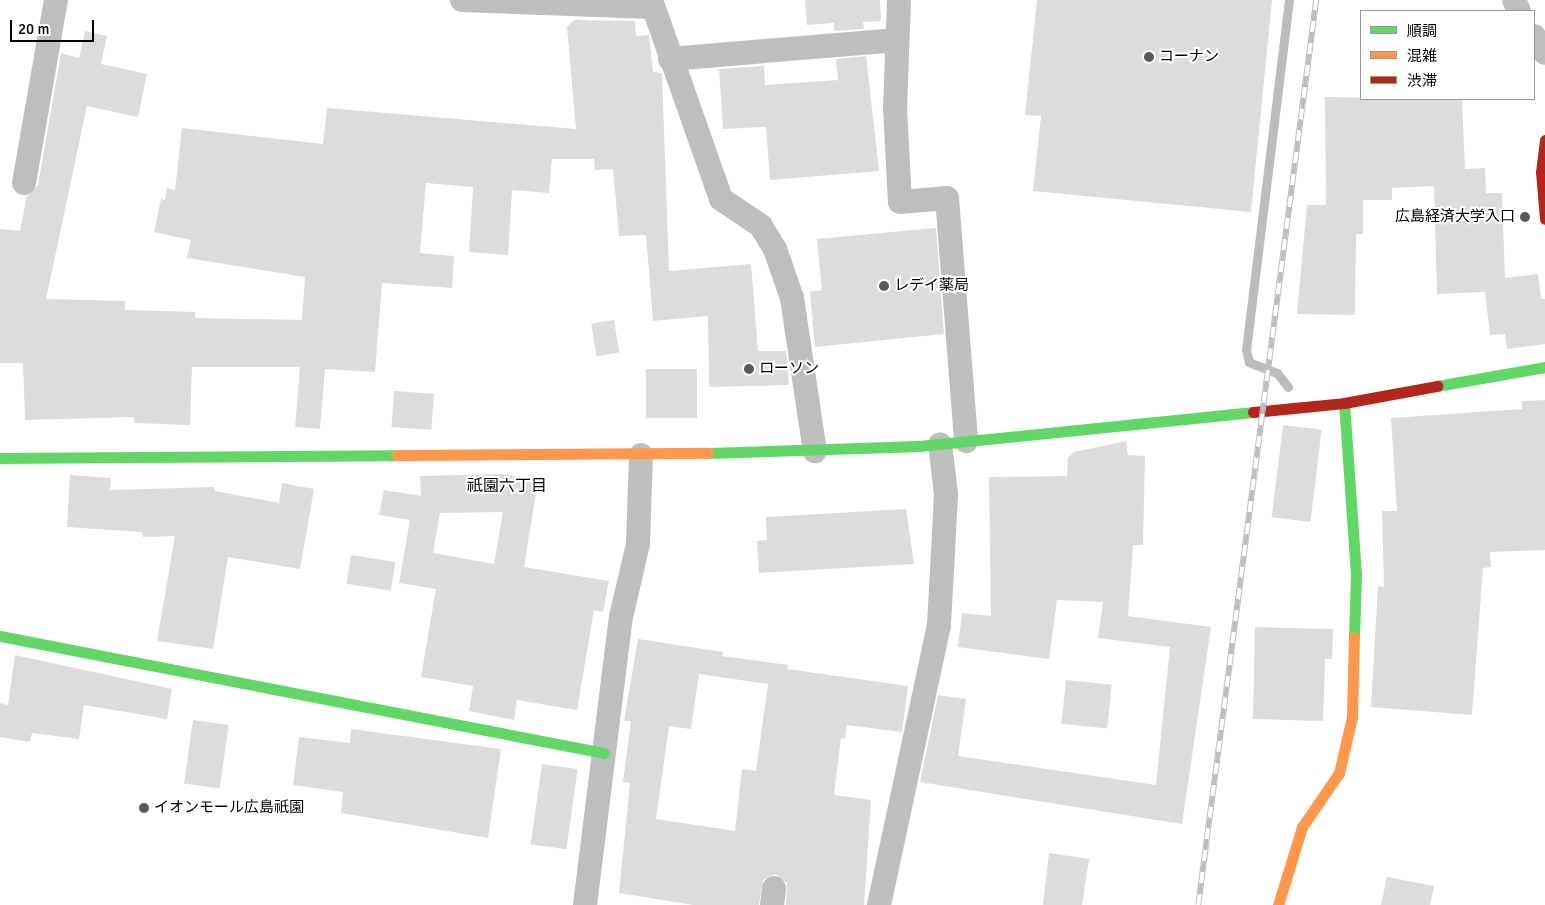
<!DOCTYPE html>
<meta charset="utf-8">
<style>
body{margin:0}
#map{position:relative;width:1545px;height:905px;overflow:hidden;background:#fff;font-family:Signika,"Noto Sans JP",sans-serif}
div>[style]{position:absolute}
.stream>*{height:9px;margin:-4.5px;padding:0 4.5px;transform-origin:4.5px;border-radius:4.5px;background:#bcbcbc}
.building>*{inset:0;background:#dcdcdc;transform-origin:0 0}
.street>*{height:24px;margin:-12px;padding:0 12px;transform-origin:12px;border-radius:12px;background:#bebebe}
.fast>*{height:11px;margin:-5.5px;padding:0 5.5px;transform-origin:5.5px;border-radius:5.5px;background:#63d668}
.slow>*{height:11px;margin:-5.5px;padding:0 5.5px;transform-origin:5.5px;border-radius:5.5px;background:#ff974d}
.jam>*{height:11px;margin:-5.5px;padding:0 5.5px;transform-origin:5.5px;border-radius:5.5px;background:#b3261e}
.rail>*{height:5.5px;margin-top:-2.75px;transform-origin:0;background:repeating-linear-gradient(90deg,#fff 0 11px,#bdbdbd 0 22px);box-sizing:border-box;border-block:1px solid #bdbdbd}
.dots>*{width:14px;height:14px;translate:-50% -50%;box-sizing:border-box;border:2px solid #fff;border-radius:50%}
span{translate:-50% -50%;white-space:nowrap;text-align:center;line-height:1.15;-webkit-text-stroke:4px #fff;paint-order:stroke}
.poi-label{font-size:15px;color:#000}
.left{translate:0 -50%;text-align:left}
.right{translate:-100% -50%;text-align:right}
.neighbourhood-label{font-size:16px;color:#000}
.legend{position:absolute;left:1360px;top:10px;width:175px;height:90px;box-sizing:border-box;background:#fff;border:1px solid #999;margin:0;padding:6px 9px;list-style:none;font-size:15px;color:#000}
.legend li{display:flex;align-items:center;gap:10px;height:25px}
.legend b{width:25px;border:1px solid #999}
.scale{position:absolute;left:10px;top:20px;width:84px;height:22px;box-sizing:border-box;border:2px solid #000;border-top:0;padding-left:6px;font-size:15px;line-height:18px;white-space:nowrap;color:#000;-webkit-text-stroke:4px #fff;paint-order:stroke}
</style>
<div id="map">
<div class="stream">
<div style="left:1288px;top:387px;width:18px;rotate:-128deg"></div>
<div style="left:1277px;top:373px;width:30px;rotate:-159deg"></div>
<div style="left:1249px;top:362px;width:12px;rotate:-104deg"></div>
<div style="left:1246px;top:350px;width:353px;rotate:-83deg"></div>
</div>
<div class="building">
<div style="clip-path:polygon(805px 0,880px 0,881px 21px,863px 22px,864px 29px,834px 31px,834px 23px,807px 25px)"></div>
<div style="clip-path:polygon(1037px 0,1272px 0,1251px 212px,1033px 191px,1041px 116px,1025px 115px)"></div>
<div style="clip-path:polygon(574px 20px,635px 21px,636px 36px,649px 35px,653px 72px,662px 73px,669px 271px,751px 264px,758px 351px,786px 351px,789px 385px,709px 387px,708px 316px,653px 321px,646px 235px,619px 236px,613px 169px,595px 170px,594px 159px,552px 159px,549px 193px,512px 190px,508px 255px,469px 252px,473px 187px,426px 183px,420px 253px,454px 256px,452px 288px,382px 283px,375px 372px,325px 369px,320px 429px,295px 427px,300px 367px,192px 367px,190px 425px,134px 423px,134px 417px,25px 420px,23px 363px,0 363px,0 229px,20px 231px,27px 196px,38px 185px,61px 53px,79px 58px,85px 31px,107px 36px,101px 64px,147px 74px,138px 117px,87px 106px,46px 299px,125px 301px,125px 310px,195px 312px,195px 318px,302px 320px,305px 277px,187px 258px,191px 240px,154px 232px,161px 199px,165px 200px,167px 188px,175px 190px,182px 128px,323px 144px,327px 108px,576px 129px,567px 27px)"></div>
<div style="clip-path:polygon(866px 56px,879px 171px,770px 180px,766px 127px,723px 129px,719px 69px,764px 66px,765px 85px,838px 80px,836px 59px)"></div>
<div style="clip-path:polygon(1325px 97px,1462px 99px,1465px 169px,1485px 168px,1486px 193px,1502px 193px,1505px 278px,1538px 274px,1541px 299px,1545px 299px,1545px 344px,1507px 349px,1505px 334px,1490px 335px,1485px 292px,1437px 294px,1434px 186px,1392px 188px,1392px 200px,1363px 200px,1363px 234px,1356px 234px,1355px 315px,1297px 314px,1307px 205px,1326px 205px)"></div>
<div style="clip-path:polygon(936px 228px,944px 334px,815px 347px,810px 292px,822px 290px,817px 239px)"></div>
<div style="left:614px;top:320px;width:33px;height:23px;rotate:81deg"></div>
<div style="left:646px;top:369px;width:51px;height:49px"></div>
<div style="left:394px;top:391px;width:40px;height:36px;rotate:4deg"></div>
<div style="clip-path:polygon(1545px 400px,1545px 550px,1490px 552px,1491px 567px,1483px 568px,1472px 715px,1371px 707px,1378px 586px,1384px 587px,1382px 511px,1397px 511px,1391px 418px,1522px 409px,1522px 401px)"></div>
<div style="left:1283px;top:425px;width:39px;height:93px;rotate:7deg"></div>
<div style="clip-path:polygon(1126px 441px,1128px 455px,1145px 456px,1143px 545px,1133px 545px,1128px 616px,1211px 627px,1182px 824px,920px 782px,938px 695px,966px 699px,958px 756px,1156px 785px,1170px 647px,1098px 638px,1103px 602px,1057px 600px,1049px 659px,958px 647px,962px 613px,991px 616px,989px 477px,1067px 476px,1068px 458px,1074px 452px)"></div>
<div style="clip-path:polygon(evenodd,504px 474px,538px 480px,524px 567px,609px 581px,603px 612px,594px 610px,577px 710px,517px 700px,514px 720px,469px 711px,473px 686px,421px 677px,436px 589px,399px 583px,410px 520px,379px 515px,384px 490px,421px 496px,420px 476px,504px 474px,503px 512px,494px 564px,433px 553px,440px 513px,503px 512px)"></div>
<div style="clip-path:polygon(70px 475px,111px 478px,110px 490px,214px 487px,215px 491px,279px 503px,282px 483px,314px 489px,300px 569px,228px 557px,213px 649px,157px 641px,175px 536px,143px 537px,142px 532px,67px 527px)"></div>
<div style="clip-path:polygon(906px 509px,914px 564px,759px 573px,757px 541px,767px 540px,766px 517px)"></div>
<div style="left:351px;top:555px;width:45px;height:29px;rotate:9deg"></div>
<div style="clip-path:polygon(1255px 627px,1333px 629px,1332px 659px,1325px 659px,1323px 721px,1253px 719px)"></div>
<div style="clip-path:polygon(evenodd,638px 639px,723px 652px,722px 656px,788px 665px,787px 669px,908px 686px,902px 732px,847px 725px,845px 739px,841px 738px,834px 795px,871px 800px,864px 905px,786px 905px,787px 883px,775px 874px,763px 880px,759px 905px,693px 905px,619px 893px,630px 783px,623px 782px,631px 721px,624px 721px,638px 639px,699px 674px,768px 684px,756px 771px,742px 769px,735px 831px,656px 819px,669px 726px,691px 729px,699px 674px)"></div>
<div style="clip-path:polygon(15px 655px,172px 689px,167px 719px,84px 705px,79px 739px,32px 733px,30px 742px,0 737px,0 703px,8px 705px)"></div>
<div style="left:1066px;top:680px;width:46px;height:44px;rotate:6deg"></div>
<div style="left:193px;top:720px;width:36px;height:64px;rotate:8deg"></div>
<div style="clip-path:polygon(351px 729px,501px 749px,488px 838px,341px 813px,343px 792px,293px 785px,299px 737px,350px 743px)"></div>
<div style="left:542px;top:764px;width:36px;height:81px;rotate:8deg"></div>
<div style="clip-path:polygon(1049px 853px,1089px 859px,1082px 905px,1043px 905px)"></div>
<div style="clip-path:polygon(1387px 877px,1434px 886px,1430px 905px,1381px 905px)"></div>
</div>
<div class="street">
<div style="left:462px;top:0;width:189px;rotate:2.1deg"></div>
<div style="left:651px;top:0;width:211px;rotate:70.6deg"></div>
<div style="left:721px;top:199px;width:48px;rotate:34deg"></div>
<div style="left:761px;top:226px;width:27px;rotate:59deg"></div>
<div style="left:775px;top:249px;width:52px;rotate:70.9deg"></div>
<div style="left:792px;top:298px;width:155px;rotate:81.5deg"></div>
<div style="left:899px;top:0;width:108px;rotate:92.1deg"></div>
<div style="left:895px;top:108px;width:94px;rotate:87deg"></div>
<div style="left:900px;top:202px;width:47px;rotate:-4.9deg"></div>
<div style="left:947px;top:198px;width:244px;rotate:85.5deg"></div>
<div style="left:1514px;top:0;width:12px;rotate:66deg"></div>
<div style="left:1534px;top:36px;width:20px;rotate:57deg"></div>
<div style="left:670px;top:59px;width:228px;rotate:-4.8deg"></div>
<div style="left:24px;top:183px;width:186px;rotate:-80.1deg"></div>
<div style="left:585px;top:905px;width:290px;rotate:-82.9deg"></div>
<div style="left:621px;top:617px;width:75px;rotate:-76.9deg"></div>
<div style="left:638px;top:544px;width:89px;rotate:-88.1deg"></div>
<div style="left:772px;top:905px;width:17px;rotate:-83deg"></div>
<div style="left:879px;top:905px;width:286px;rotate:-77.9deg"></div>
<div style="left:939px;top:625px;width:131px;rotate:-86.9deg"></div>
<div style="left:946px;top:494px;width:50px;rotate:-96.8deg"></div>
</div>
<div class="fast">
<div style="left:1437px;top:386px;width:110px;rotate:-10deg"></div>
<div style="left:1344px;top:403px;width:171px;rotate:86deg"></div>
<div style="left:1356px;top:574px;width:63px;rotate:91.8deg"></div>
<div style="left:708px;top:453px;width:211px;rotate:-1.9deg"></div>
<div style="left:919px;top:446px;width:336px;rotate:-5.8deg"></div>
<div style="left:0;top:458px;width:397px;rotate:-0.4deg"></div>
<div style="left:0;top:636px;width:615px;rotate:10.96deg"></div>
</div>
<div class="slow">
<div style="left:397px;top:455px;width:311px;rotate:-0.4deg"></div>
<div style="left:1278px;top:905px;width:82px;rotate:-72.9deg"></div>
<div style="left:1302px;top:827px;width:65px;rotate:-55.6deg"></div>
<div style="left:1339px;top:773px;width:57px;rotate:-76.9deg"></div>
<div style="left:1352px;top:717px;width:80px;rotate:-88.6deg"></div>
</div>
<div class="jam">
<div style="left:1545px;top:140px;width:32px;rotate:97deg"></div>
<div style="left:1541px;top:172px;width:47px;rotate:85.1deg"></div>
<div style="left:1253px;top:412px;width:91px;rotate:-5.6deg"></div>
<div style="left:1344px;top:403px;width:95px;rotate:-10.4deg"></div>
</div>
<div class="rail">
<div style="left:1198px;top:905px;width:913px;rotate:-82.57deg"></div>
</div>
<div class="dots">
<div style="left:1149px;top:57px;background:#595959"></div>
<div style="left:1525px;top:217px;background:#595959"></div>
<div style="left:884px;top:286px;background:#595959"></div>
<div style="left:749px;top:369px;background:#595959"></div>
<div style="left:144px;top:808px;background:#595959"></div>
</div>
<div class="poi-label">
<span class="left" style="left:1159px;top:57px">コーナン</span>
<span class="right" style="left:1515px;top:217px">広島経済大学入口</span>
<span class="left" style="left:894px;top:286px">レデイ薬局</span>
<span class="left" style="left:759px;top:369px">ローソン</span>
<span class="left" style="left:154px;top:808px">イオンモール広島祇園</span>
</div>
<div class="neighbourhood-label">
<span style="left:507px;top:486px">祇園六丁目</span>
</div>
<ul class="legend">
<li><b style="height:6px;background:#63d668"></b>順調</li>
<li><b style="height:6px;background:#ff974d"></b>混雑</li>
<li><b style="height:6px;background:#b3261e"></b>渋滞</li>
</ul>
<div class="scale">20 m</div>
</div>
